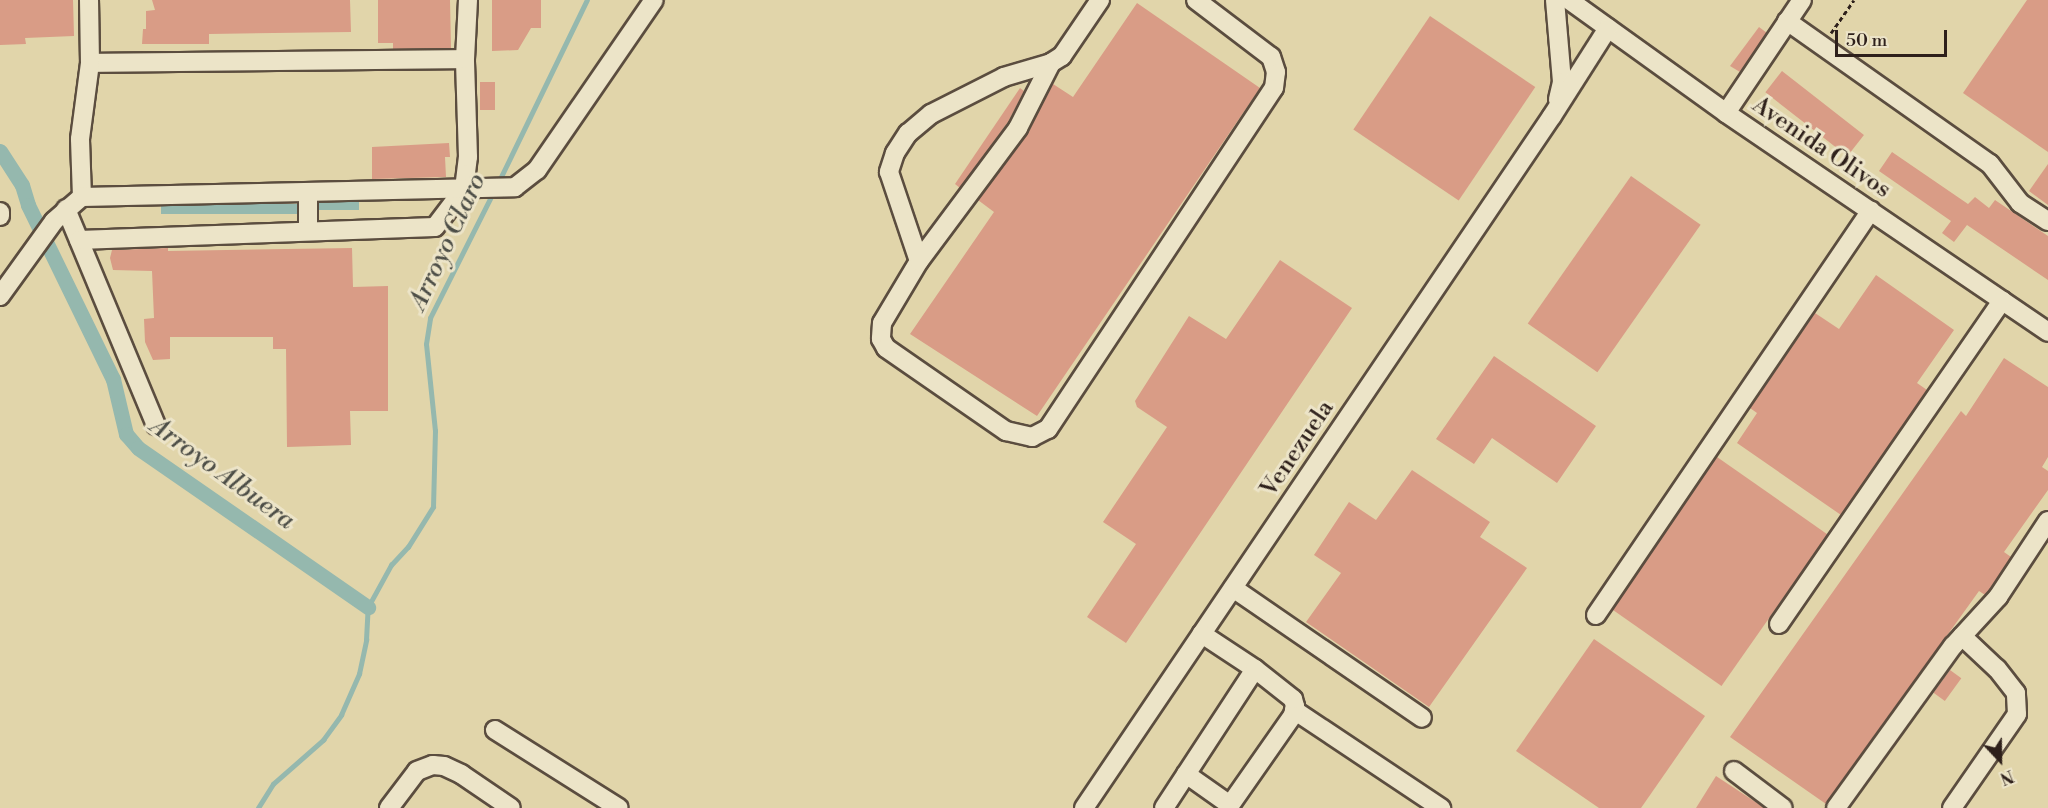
<!DOCTYPE html>
<style>
body{margin:0}
#map{position:relative;width:2048px;height:808px;overflow:hidden;background:#e1d5aa;font-family:"Libre Bodoni",serif}
div>[style]{position:absolute}
.water>*{inset:0;background:#95b8ae;transform-origin:0 0}
.stream>*{height:4.5px;margin:-2.25px;padding:0 2.25px;transform-origin:2.25px;border-radius:2.25px;background:#95b8ae}
.canal>*{height:15px;margin:-7.5px;padding:0 7.5px;transform-origin:7.5px;border-radius:7.5px;background:#95b8ae}
.building>*{inset:0;background:#d99c86;transform-origin:0 0}
.path>*{height:3px;margin-top:-1.5px;transform-origin:0;background:repeating-linear-gradient(90deg,#2e201b 0 4.5px,transparent 0 7.5px)}
.roads{filter:drop-shadow(2px 0 #5b4d3f) drop-shadow(-2px 0 #5b4d3f) drop-shadow(0 2px #5b4d3f) drop-shadow(0 -2px #5b4d3f)}
.minor>*{height:18px;margin:-9px;padding:0 9px;transform-origin:9px;border-radius:9px;background:#ece4c8}
span{translate:-50% -50%;white-space:nowrap;text-align:center;line-height:1.15;-webkit-text-stroke:6px #ece4c8;paint-order:stroke}
.street-label{font-size:24px;color:#2e201b}
.water-label{font-size:26px;color:#4d4e47;font-style:italic}
.north{position:absolute;left:1970px;top:730px;width:60px;height:60px;-webkit-text-stroke:4px #ece4c8;paint-order:stroke;rotate:158deg;font-size:16px;font-weight:700;line-height:24px;text-align:center;color:#2e201b}
.north::after{content:'';display:block;margin:auto;width:21px;height:27px;background:#2e201b;clip-path:polygon(50% 0,100% 100%,50% 72%,0 100%)}
.scale{position:absolute;left:1835px;top:30px;width:112px;height:27px;box-sizing:border-box;border:3px solid #2e201b;border-top:0;padding-left:8px;font-size:18px;line-height:21px;white-space:nowrap;color:#2e201b;-webkit-text-stroke:4px #ece4c8;paint-order:stroke}
</style>
<div id="map">
<div class="water">
<div style="left:359px;top:200px;width:10px;height:44px;rotate:90deg"></div>
<div style="left:301px;top:204px;width:10px;height:140px;rotate:90deg"></div>
</div>
<div class="stream">
<div style="left:498px;top:183px;width:203px;rotate:-64.1deg"></div>
<div style="left:258px;top:808px;width:28px;rotate:-58deg"></div>
<div style="left:273px;top:784px;width:67px;rotate:-41.3deg"></div>
<div style="left:323px;top:740px;width:31px;rotate:-54deg"></div>
<div style="left:341px;top:715px;width:45px;rotate:-66.3deg"></div>
<div style="left:359px;top:674px;width:35px;rotate:-78deg"></div>
<div style="left:366px;top:640px;width:33px;rotate:-87deg"></div>
<div style="left:368px;top:607px;width:48px;rotate:-61.3deg"></div>
<div style="left:391px;top:565px;width:25px;rotate:-47deg"></div>
<div style="left:408px;top:547px;width:47px;rotate:-58deg"></div>
<div style="left:433px;top:507px;width:76px;rotate:-88.5deg"></div>
<div style="left:435px;top:431px;width:87px;rotate:-95.9deg"></div>
<div style="left:426px;top:344px;width:26px;rotate:-81deg"></div>
<div style="left:430px;top:318px;width:142px;rotate:-63.3deg"></div>
</div>
<div class="canal">
<div style="left:0;top:151px;width:40px;rotate:57.1deg"></div>
<div style="left:22px;top:185px;width:21px;rotate:73deg"></div>
<div style="left:28px;top:205px;width:194px;rotate:64deg"></div>
<div style="left:113px;top:379px;width:57px;rotate:76.7deg"></div>
<div style="left:126px;top:434px;width:18px;rotate:49deg"></div>
<div style="left:138px;top:448px;width:280px;rotate:34.7deg"></div>
</div>
<div class="building">
<div style="clip-path:polygon(0 0,73px 0,74px 36px,25px 38px,26px 44px,0 45px)"></div>
<div style="clip-path:polygon(152px 0,350px 0,351px 32px,209px 34px,209px 44px,142px 44px,143px 29px,146px 29px,146px 11px,155px 10px)"></div>
<div style="clip-path:polygon(378px 0,450px 0,451px 48px,393px 49px,393px 43px,378px 43px)"></div>
<div style="clip-path:polygon(492px 0,541px 0,541px 28px,531px 28px,518px 50px,492px 51px)"></div>
<div style="clip-path:polygon(2027px 0,2048px 0,2048px 152px,1963px 93px)"></div>
<div style="clip-path:polygon(1137px 3px,1260px 88px,1037px 416px,910px 334px,994px 212px,978px 200px,1027px 135px,1053px 84px,1073px 97px)"></div>
<div style="left:1430px;top:16px;width:127px;height:137px;rotate:34deg"></div>
<div style="clip-path:polygon(1759px 27px,1767px 33px,1740px 72px,1730px 66px)"></div>
<div style="left:1782px;top:71px;width:104px;height:27px;rotate:38deg"></div>
<div style="left:480px;top:82px;width:15px;height:28px"></div>
<div style="clip-path:polygon(1020px 88px,1024px 91px,1008px 122px,960px 188px,955px 184px)"></div>
<div style="clip-path:polygon(449px 143px,450px 157px,445px 157px,446px 177px,372px 179px,372px 147px)"></div>
<div style="clip-path:polygon(1892px 152px,1968px 204px,1975px 197px,1989px 208px,1995px 200px,2048px 236px,2048px 280px,1967px 225px,1954px 242px,1942px 233px,1951px 221px,1879px 171px)"></div>
<div style="clip-path:polygon(2048px 164px,2048px 205px,2029px 191px)"></div>
<div style="left:1631px;top:176px;width:85px;height:180px;rotate:35deg"></div>
<div style="clip-path:polygon(168px 248px,168px 251px,352px 248px,353px 287px,388px 286px,388px 411px,350px 411px,351px 445px,287px 447px,286px 349px,273px 349px,273px 337px,170px 337px,170px 359px,153px 360px,145px 342px,144px 319px,154px 318px,152px 271px,113px 270px,110px 258px,112px 250px)"></div>
<div style="clip-path:polygon(1280px 260px,1352px 308px,1126px 643px,1087px 617px,1136px 544px,1103px 522px,1167px 427px,1137px 407px,1135px 401px,1189px 316px,1226px 339px)"></div>
<div style="clip-path:polygon(1876px 275px,1954px 330px,1917px 383px,1927px 390px,1841px 515px,1737px 443px,1757px 413px,1750px 408px,1815px 313px,1839px 329px)"></div>
<div style="clip-path:polygon(1494px 356px,1596px 426px,1557px 483px,1492px 438px,1474px 464px,1436px 439px)"></div>
<div style="clip-path:polygon(2004px 358px,2048px 387px,2048px 457px,2042px 467px,2048px 471px,2048px 490px,2004px 552px,2011px 557px,1989px 590px,1985px 595px,1979px 591px,1826px 804px,1730px 737px,1961px 411px,1966px 416px)"></div>
<div style="left:1717px;top:457px;width:135px;height:185px;rotate:35deg"></div>
<div style="clip-path:polygon(1412px 470px,1490px 522px,1480px 537px,1527px 568px,1429px 707px,1306px 622px,1341px 573px,1314px 555px,1349px 502px,1376px 520px)"></div>
<div style="clip-path:polygon(1594px 639px,1705px 716px,1641px 808px,1599px 808px,1516px 751px)"></div>
<div style="left:1950px;top:670px;width:14px;height:28px;rotate:36deg"></div>
<div style="clip-path:polygon(1716px 776px,1757px 803px,1764px 808px,1696px 808px)"></div>
</div>
<div class="path">
<div style="left:1831px;top:33px;width:40px;rotate:-55.1deg"></div>
</div>
<div class="roads">
<div class="minor">
<div style="left:1100px;top:0;width:68px;rotate:124.2deg"></div>
<div style="left:1062px;top:56px;width:13px;rotate:148deg"></div>
<div style="left:1051px;top:63px;width:49px;rotate:163.4deg"></div>
<div style="left:1004px;top:77px;width:82px;rotate:153.1deg"></div>
<div style="left:931px;top:114px;width:30px;rotate:140deg"></div>
<div style="left:908px;top:133px;width:24px;rotate:123deg"></div>
<div style="left:895px;top:153px;width:20px;rotate:108deg"></div>
<div style="left:889px;top:172px;width:94px;rotate:71.4deg"></div>
<div style="left:919px;top:261px;width:72px;rotate:120.8deg"></div>
<div style="left:882px;top:323px;width:16px;rotate:94deg"></div>
<div style="left:881px;top:339px;width:10px;rotate:61deg"></div>
<div style="left:886px;top:348px;width:146px;rotate:34.7deg"></div>
<div style="left:1006px;top:431px;width:27px;rotate:13deg"></div>
<div style="left:1032px;top:437px;width:18px;rotate:-27deg"></div>
<div style="left:1048px;top:429px;width:409px;rotate:-56.5deg"></div>
<div style="left:1274px;top:88px;width:16px;rotate:-83deg"></div>
<div style="left:1276px;top:72px;width:16px;rotate:-108deg"></div>
<div style="left:1271px;top:57px;width:94px;rotate:-142.8deg"></div>
<div style="left:1555px;top:0;width:82px;rotate:85.1deg"></div>
<div style="left:1562px;top:82px;width:18px;rotate:103deg"></div>
<div style="left:1569px;top:0;width:193px;rotate:35.7deg"></div>
<div style="left:1726px;top:113px;width:389px;rotate:34.2deg"></div>
<div style="left:1787px;top:21px;width:248px;rotate:35.2deg"></div>
<div style="left:1990px;top:164px;width:49px;rotate:52.4deg"></div>
<div style="left:2020px;top:203px;width:33px;rotate:33deg"></div>
<div style="left:90px;top:63px;width:375px;rotate:-0.6deg"></div>
<div style="left:1726px;top:113px;width:136px;rotate:-56.1deg"></div>
<div style="left:308px;top:192px;width:39px;rotate:90deg"></div>
<div style="left:82px;top:197px;width:58px;rotate:-92deg"></div>
<div style="left:80px;top:139px;width:77px;rotate:-82.5deg"></div>
<div style="left:90px;top:63px;width:63px;rotate:-90.9deg"></div>
<div style="left:66px;top:209px;width:234px;rotate:67.4deg"></div>
<div style="left:0;top:212px;width:4px;rotate:90deg"></div>
<div style="left:79px;top:240px;width:356px;rotate:-2.1deg"></div>
<div style="left:435px;top:227px;width:48px;rotate:-52.7deg"></div>
<div style="left:464px;top:189px;width:32px;rotate:-83deg"></div>
<div style="left:468px;top:157px;width:98px;rotate:-91.8deg"></div>
<div style="left:465px;top:59px;width:59px;rotate:-87.1deg"></div>
<div style="left:919px;top:261px;width:166px;rotate:-53.3deg"></div>
<div style="left:1018px;top:128px;width:73px;rotate:-63.1deg"></div>
<div style="left:0;top:296px;width:92px;rotate:-54.2deg"></div>
<div style="left:54px;top:221px;width:37px;rotate:-41deg"></div>
<div style="left:82px;top:197px;width:433px;rotate:-1.3deg"></div>
<div style="left:515px;top:187px;width:28px;rotate:-38deg"></div>
<div style="left:537px;top:170px;width:206px;rotate:-55.5deg"></div>
<div style="left:1233px;top:588px;width:229px;rotate:34.5deg"></div>
<div style="left:1596px;top:615px;width:489px;rotate:-55.8deg"></div>
<div style="left:1779px;top:624px;width:393px;rotate:-55.4deg"></div>
<div style="left:1294px;top:710px;width:177px;rotate:33.7deg"></div>
<div style="left:495px;top:730px;width:146px;rotate:32.2deg"></div>
<div style="left:1734px;top:771px;width:61px;rotate:37.1deg"></div>
<div style="left:1186px;top:774px;width:54px;rotate:35.2deg"></div>
<div style="left:389px;top:808px;width:46px;rotate:-52.9deg"></div>
<div style="left:417px;top:771px;width:17px;rotate:-21deg"></div>
<div style="left:433px;top:765px;width:11px;rotate:5deg"></div>
<div style="left:444px;top:766px;width:19px;rotate:25deg"></div>
<div style="left:461px;top:774px;width:60px;rotate:34.2deg"></div>
<div style="left:1084px;top:808px;width:835px;rotate:-55.93deg"></div>
<div style="left:1552px;top:116px;width:104px;rotate:-57.5deg"></div>
<div style="left:1164px;top:808px;width:166px;rotate:-56.8deg"></div>
<div style="left:1255px;top:669px;width:64px;rotate:-146.6deg"></div>
<div style="left:1228px;top:808px;width:113px;rotate:-55deg"></div>
<div style="left:1293px;top:715px;width:9px;rotate:-77deg"></div>
<div style="left:1295px;top:706px;width:7px;rotate:-106deg"></div>
<div style="left:1293px;top:699px;width:48px;rotate:-141.7deg"></div>
<div style="left:1836px;top:808px;width:200px;rotate:-54.2deg"></div>
<div style="left:1953px;top:646px;width:67px;rotate:-47.4deg"></div>
<div style="left:1998px;top:597px;width:91px;rotate:-56.7deg"></div>
<div style="left:1952px;top:808px;width:114px;rotate:-55.3deg"></div>
<div style="left:2017px;top:714px;width:21px;rotate:-93deg"></div>
<div style="left:2016px;top:693px;width:31px;rotate:-128deg"></div>
<div style="left:1997px;top:669px;width:48px;rotate:-136.7deg"></div>
</div>
</div>
<div class="street-label">
<span style="left:1821px;top:148px;rotate:34deg">Avenida Olivos</span>
<span style="left:1298px;top:449px;rotate:-56deg">Venezuela</span>
</div>
<div class="water-label">
<span style="left:448px;top:242px;rotate:-65deg">Arroyo Claro</span>
<span style="left:222px;top:474px;rotate:36deg">Arroyo Albuera</span>
</div>
<div class="north">N</div>
<div class="scale">50 m</div>
</div>
